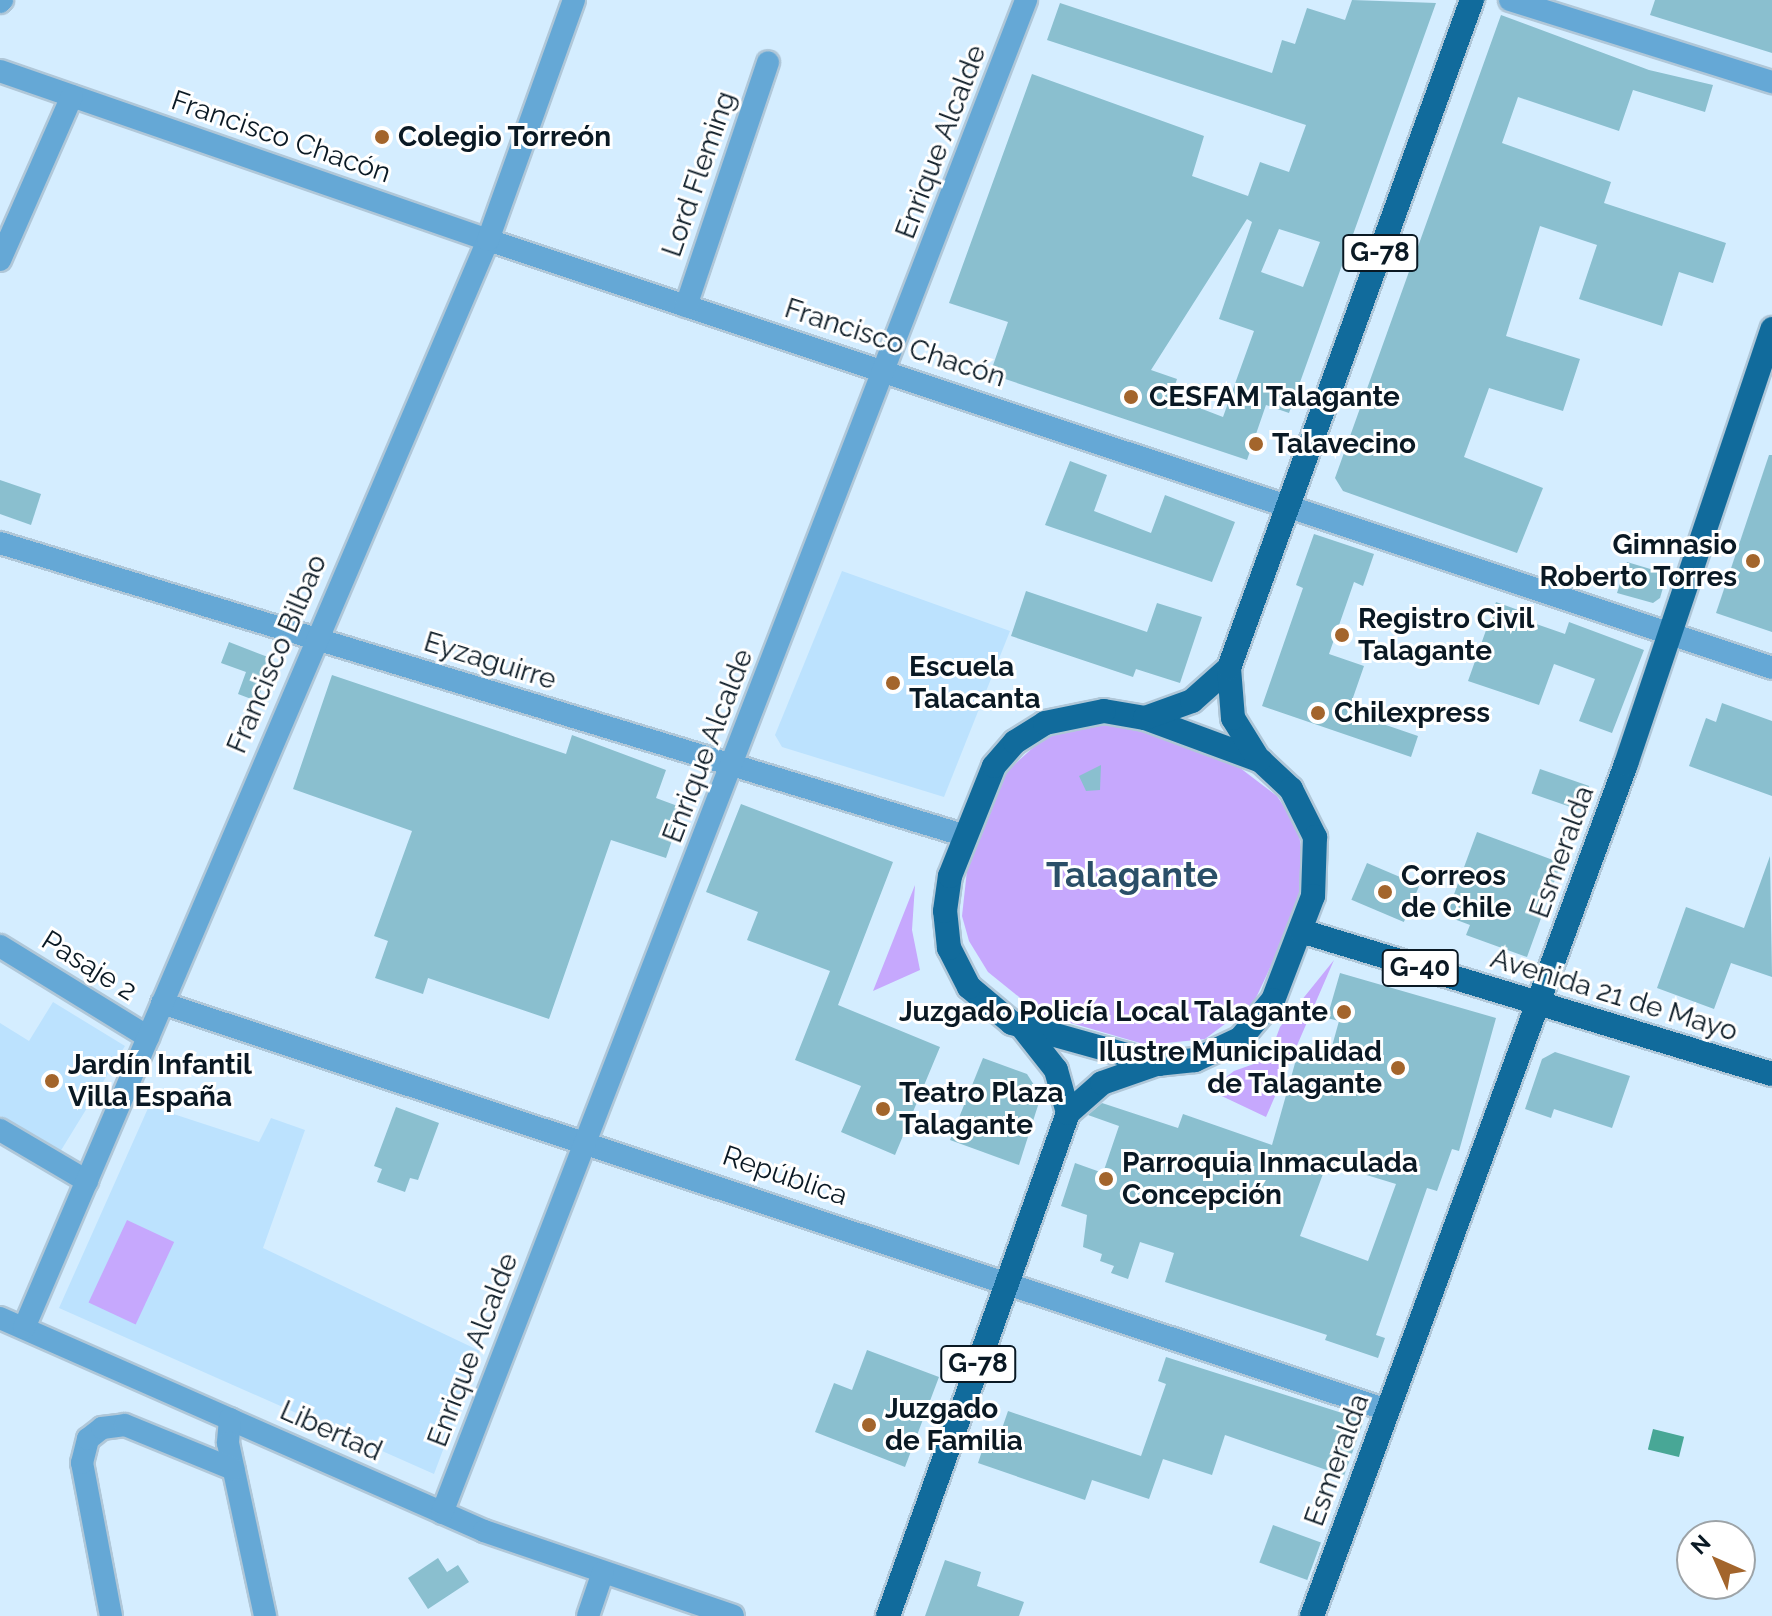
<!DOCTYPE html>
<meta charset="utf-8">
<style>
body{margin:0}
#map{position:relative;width:1772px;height:1616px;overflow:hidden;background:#d4edff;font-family:Raleway,sans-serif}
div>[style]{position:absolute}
.built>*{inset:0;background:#bce2fe}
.green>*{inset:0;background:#c6a8fd;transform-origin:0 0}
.water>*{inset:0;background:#48a796;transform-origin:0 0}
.building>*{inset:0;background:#8abfcf;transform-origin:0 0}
.roads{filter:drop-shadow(2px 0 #b0c7d8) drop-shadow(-2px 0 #b0c7d8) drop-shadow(0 2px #b0c7d8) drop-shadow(0 -2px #b0c7d8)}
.minor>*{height:22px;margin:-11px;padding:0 11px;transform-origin:11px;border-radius:11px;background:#65a8d6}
.major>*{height:24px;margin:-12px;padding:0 12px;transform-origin:12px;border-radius:12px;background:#116b9c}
.dots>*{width:22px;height:22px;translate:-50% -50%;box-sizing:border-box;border:4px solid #fff;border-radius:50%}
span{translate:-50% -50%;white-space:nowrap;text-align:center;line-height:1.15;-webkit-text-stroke:6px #fff;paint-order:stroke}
.shield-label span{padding:2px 6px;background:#fff;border:2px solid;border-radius:6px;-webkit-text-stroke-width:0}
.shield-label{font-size:26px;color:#0a1924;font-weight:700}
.street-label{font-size:28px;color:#0a1924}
.poi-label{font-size:28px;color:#0a1924;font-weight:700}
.left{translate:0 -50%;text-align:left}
.right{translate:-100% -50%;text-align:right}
.district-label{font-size:36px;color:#2a4f68;font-weight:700}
.north{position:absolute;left:1676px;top:1520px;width:80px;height:80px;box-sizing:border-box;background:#fff;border:2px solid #9da3a7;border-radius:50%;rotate:315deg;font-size:22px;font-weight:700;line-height:32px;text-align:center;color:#0a1924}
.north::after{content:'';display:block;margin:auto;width:28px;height:36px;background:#a3652c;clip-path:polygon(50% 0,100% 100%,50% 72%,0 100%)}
</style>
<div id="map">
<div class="built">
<div style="clip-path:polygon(842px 571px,1010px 631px,944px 797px,782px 747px,775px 735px)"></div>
<div style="clip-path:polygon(53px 1002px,125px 1046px,60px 1152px,0 1116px,0 1023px,29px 1041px)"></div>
<div style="clip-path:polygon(149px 1106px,259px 1142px,271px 1118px,305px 1130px,263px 1248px,480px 1351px,434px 1474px,59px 1308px)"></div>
</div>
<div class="green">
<div style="clip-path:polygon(1105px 721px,1223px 755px,1277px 796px,1298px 827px,1303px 862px,1298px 901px,1286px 934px,1254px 1002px,1205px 1039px,1147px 1045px,1040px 1014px,988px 972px,969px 941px,962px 916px,970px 843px,1004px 774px,1047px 735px)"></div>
<div style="clip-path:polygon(915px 885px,912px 930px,920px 970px,873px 991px)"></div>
<div style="clip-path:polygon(1334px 960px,1266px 1117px,1209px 1090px,1234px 1071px,1268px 1059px,1280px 1027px)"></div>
<div style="left:127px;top:1220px;width:52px;height:91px;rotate:25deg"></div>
</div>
<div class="water">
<div style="left:1653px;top:1429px;width:32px;height:21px;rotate:14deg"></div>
</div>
<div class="building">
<div style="clip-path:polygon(evenodd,1352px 0,1436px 3px,1289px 413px,1266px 405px,1247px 460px,990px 374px,1008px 322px,949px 303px,1032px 74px,1204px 136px,1192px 176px,1248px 196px,1260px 162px,1289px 172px,1306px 125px,1047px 40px,1060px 3px,1272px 73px,1282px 40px,1295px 44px,1307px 8px,1345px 20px,1352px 0,1247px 219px,1252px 222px,1219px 319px,1254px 331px,1223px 417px,1171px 397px,1177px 379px,1151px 370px,1247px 219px,1352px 0,1279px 229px,1320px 242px,1303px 287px,1261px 272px,1279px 229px)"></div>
<div style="clip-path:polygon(1655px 0,1772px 0,1772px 53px,1650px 15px)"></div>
<div style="clip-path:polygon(1501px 15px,1649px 70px,1713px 85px,1705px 112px,1633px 90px,1619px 131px,1518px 97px,1502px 143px,1611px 182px,1604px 203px,1726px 243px,1713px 283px,1679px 272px,1662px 326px,1579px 299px,1597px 245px,1540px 226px,1506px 336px,1580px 359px,1563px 411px,1489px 388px,1464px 457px,1543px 488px,1517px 553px,1343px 491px,1335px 478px)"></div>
<div style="clip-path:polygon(1769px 455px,1772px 455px,1772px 632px,1716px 613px)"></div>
<div style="clip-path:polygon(1070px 461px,1107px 475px,1094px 511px,1151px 533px,1165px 495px,1235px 522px,1212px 582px,1045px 525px)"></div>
<div style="clip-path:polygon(0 480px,41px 494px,31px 525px,0 514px)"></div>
<div style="clip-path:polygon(1314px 534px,1374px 554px,1363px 586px,1354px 582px,1329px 654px,1364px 666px,1348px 712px,1418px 736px,1411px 757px,1262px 706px,1303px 588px,1296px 585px)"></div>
<div style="clip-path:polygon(1627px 562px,1667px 574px,1660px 598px,1653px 603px,1617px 593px)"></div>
<div style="clip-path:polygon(1026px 591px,1147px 632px,1157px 603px,1202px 617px,1180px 683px,1136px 669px,1133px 677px,1011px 636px)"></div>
<div style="clip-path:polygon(1496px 602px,1521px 611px,1519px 618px,1565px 634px,1569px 622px,1644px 650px,1612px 733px,1579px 721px,1595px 679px,1554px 664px,1539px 705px,1468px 681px)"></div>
<div style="clip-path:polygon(229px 642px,273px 659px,257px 701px,238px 694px,246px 672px,221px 663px)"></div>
<div style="clip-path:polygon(332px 675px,566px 754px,572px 735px,666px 770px,656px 798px,683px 808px,666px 858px,611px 840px,549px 1019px,428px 978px,423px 994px,375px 978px,388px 941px,374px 936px,412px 831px,293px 789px)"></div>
<div style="clip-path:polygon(1722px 703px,1772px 721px,1772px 796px,1689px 766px,1706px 718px,1716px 722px)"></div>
<div style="clip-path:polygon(1101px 765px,1100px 790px,1086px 791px,1079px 776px)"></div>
<div style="left:1540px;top:769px;width:52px;height:26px;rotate:19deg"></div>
<div style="clip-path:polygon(741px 804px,893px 862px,838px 1005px,940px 1047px,895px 1155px,841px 1132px,861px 1086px,795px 1060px,830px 971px,747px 940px,758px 912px,706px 892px)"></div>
<div style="clip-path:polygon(1477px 832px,1561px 863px,1527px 957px,1466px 935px,1470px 925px,1446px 916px)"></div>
<div style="clip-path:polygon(1770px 856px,1772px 977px,1731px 963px,1714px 1009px,1657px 988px,1686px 907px,1744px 928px)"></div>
<div style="left:1367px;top:863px;width:57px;height:40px;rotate:23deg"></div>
<div style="clip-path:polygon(evenodd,1340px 973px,1496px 1018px,1459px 1151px,1452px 1149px,1437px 1191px,1427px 1188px,1376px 1335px,1385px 1338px,1378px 1358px,1325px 1340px,1327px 1335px,1165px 1282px,1174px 1253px,1140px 1242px,1128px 1279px,1111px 1273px,1114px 1266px,1100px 1261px,1102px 1254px,1083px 1247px,1087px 1215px,1061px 1206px,1075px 1163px,1103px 1173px,1119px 1126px,1088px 1115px,1102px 1103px,1178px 1128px,1183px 1114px,1272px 1145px,1299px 1049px,1329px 1057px,1339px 1021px,1327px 1018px,1340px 973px,1327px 1163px,1396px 1184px,1368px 1261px,1300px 1236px,1327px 1163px)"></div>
<div style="clip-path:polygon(1555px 1052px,1630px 1076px,1612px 1128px,1554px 1109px,1551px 1118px,1525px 1109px,1542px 1059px)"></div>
<div style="clip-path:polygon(983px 1058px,1027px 1074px,1041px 1096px,1019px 1165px,950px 1140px)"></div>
<div style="clip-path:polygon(396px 1107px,439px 1123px,418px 1180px,410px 1178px,405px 1192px,377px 1182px,382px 1169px,374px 1166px)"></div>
<div style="clip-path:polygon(867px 1350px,939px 1377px,905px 1467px,815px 1432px,834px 1383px,852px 1390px)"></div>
<div style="clip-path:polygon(1166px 1357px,1364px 1420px,1344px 1476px,1225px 1435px,1212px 1475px,1163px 1459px,1149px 1499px,1092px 1480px,1085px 1500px,978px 1463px,985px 1442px,996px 1446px,1008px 1411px,1141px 1456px,1166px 1384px,1158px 1381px)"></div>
<div style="left:1273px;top:1525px;width:51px;height:40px;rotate:20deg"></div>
<div style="clip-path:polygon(438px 1558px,447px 1572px,458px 1565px,469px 1582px,428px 1609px,408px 1578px)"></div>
<div style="clip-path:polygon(945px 1560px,981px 1572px,977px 1586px,1024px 1602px,1019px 1616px,925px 1616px)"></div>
</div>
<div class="roads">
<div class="minor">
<div style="left:1510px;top:0;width:275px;rotate:17.4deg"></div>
<div style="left:0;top:2px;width:3px;rotate:-45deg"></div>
<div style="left:0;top:71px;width:516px;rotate:19.1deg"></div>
<div style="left:488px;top:240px;width:1353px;rotate:18.43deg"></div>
<div style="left:0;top:260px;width:179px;rotate:-66.3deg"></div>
<div style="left:686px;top:306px;width:257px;rotate:-71.4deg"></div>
<div style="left:0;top:543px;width:1006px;rotate:16.87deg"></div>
<div style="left:0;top:946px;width:174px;rotate:31.6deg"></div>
<div style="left:162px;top:1003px;width:1291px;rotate:18.38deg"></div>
<div style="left:0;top:1130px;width:101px;rotate:30.4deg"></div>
<div style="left:0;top:1318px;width:529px;rotate:23.75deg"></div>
<div style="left:484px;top:1531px;width:263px;rotate:18.8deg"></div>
<div style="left:24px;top:1328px;width:1183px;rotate:-66.9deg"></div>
<div style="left:488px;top:240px;width:255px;rotate:-70.3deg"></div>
<div style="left:230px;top:1419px;width:24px;rotate:95deg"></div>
<div style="left:228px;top:1443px;width:177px;rotate:77.9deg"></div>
<div style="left:442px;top:1513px;width:1622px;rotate:-68.89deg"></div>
<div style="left:111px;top:1616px;width:156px;rotate:-100.7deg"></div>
<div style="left:82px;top:1463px;width:25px;rotate:-76deg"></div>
<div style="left:88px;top:1439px;width:18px;rotate:-38deg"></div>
<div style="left:102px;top:1428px;width:23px;rotate:-7deg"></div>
<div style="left:125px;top:1425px;width:117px;rotate:22.2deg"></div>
<div style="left:588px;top:1616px;width:46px;rotate:-71.2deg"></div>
</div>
<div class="major">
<div style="left:1104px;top:711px;width:42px;rotate:9.7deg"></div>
<div style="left:1145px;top:718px;width:124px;rotate:20.3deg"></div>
<div style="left:1261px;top:761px;width:41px;rotate:43deg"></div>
<div style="left:1291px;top:789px;width:54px;rotate:63.4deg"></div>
<div style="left:1315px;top:837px;width:59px;rotate:91.9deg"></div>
<div style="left:1313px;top:896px;width:111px;rotate:111deg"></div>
<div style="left:1273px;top:1000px;width:51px;rotate:130.2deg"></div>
<div style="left:1240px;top:1039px;width:50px;rotate:155deg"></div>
<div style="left:1195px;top:1060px;width:36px;rotate:174deg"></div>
<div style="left:1159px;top:1064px;width:153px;rotate:-164.4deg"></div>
<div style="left:1012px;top:1023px;width:56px;rotate:-140.1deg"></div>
<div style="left:969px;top:987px;width:44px;rotate:-117.1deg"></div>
<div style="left:949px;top:948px;width:37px;rotate:-96deg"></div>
<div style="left:945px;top:911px;width:35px;rotate:-82deg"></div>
<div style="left:950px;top:876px;width:118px;rotate:-68.2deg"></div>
<div style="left:994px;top:766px;width:32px;rotate:-49deg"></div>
<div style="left:1015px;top:742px;width:36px;rotate:-32deg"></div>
<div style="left:1045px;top:723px;width:60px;rotate:-11.5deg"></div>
<div style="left:1145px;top:718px;width:50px;rotate:-19.9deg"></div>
<div style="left:1192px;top:701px;width:50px;rotate:-41.7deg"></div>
<div style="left:1259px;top:760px;width:49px;rotate:-121.8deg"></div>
<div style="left:1233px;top:718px;width:50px;rotate:-94.6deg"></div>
<div style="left:1229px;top:668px;width:711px;rotate:-70.01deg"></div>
<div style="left:1301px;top:931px;width:492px;rotate:16.9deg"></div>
<div style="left:1023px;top:1028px;width:53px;rotate:51.8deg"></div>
<div style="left:1056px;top:1070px;width:45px;rotate:74.4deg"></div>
<div style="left:888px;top:1616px;width:534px;rotate:-70.31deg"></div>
<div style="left:1068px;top:1113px;width:45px;rotate:-41.4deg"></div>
<div style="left:1102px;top:1083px;width:57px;rotate:-19.4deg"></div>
<div style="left:1312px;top:1616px;width:908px;rotate:-69.77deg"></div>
<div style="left:1626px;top:764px;width:459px;rotate:-71.4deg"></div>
</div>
</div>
<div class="dots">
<div style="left:382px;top:137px;background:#a3652c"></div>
<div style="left:1131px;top:397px;background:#a3652c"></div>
<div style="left:1256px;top:444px;background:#a3652c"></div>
<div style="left:1753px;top:561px;background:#a3652c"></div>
<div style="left:1342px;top:635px;background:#a3652c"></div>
<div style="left:893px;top:683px;background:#a3652c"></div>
<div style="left:1318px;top:713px;background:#a3652c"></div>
<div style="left:1385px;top:892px;background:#a3652c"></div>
<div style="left:1344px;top:1012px;background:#a3652c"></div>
<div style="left:1398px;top:1068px;background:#a3652c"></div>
<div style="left:52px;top:1081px;background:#a3652c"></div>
<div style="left:883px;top:1109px;background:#a3652c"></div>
<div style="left:1106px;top:1179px;background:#a3652c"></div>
<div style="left:869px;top:1425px;background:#a3652c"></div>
</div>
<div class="shield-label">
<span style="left:1380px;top:253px">G-78</span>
<span style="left:1420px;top:968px">G-40</span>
<span style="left:978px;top:1364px">G-78</span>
</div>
<div class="street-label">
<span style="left:281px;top:137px;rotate:19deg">Francisco Chacón</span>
<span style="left:941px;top:142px;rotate:-69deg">Enrique Alcalde</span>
<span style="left:699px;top:174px;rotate:-71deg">Lord Fleming</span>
<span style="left:895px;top:343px;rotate:18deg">Francisco Chacón</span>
<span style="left:277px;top:654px;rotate:-67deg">Francisco Bilbao</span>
<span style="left:490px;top:661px;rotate:17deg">Eyzaguirre</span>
<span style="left:708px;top:746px;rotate:-69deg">Enrique Alcalde</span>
<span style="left:1562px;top:852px;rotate:-70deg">Esmeralda</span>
<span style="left:89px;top:966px;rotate:32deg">Pasaje 2</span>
<span style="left:1614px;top:995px;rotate:17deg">Avenida 21 de Mayo</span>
<span style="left:785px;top:1176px;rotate:19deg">República</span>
<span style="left:473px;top:1350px;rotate:-69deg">Enrique Alcalde</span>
<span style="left:331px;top:1431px;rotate:24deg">Libertad</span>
<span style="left:1337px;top:1460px;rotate:-70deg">Esmeralda</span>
</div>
<div class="poi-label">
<span class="left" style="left:398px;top:137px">Colegio Torreón</span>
<span class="left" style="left:1149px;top:397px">CESFAM Talagante</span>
<span class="left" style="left:1272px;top:444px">Talavecino</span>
<span class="right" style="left:1737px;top:561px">Gimnasio<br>Roberto Torres</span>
<span class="left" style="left:1358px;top:635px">Registro Civil<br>Talagante</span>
<span class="left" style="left:909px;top:683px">Escuela<br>Talacanta</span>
<span class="left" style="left:1334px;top:713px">Chilexpress</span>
<span class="left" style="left:1401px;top:892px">Correos<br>de Chile</span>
<span class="right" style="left:1328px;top:1012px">Juzgado Policía Local Talagante</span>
<span class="right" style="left:1382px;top:1068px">Ilustre Municipalidad<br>de Talagante</span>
<span class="left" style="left:68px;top:1081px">Jardín Infantil<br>Villa España</span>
<span class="left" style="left:899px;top:1109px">Teatro Plaza<br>Talagante</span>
<span class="left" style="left:1122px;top:1179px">Parroquia Inmaculada<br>Concepción</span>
<span class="left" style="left:885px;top:1425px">Juzgado<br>de Familia</span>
</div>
<div class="district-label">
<span style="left:1132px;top:875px">Talagante</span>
</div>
<div class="north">N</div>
</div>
